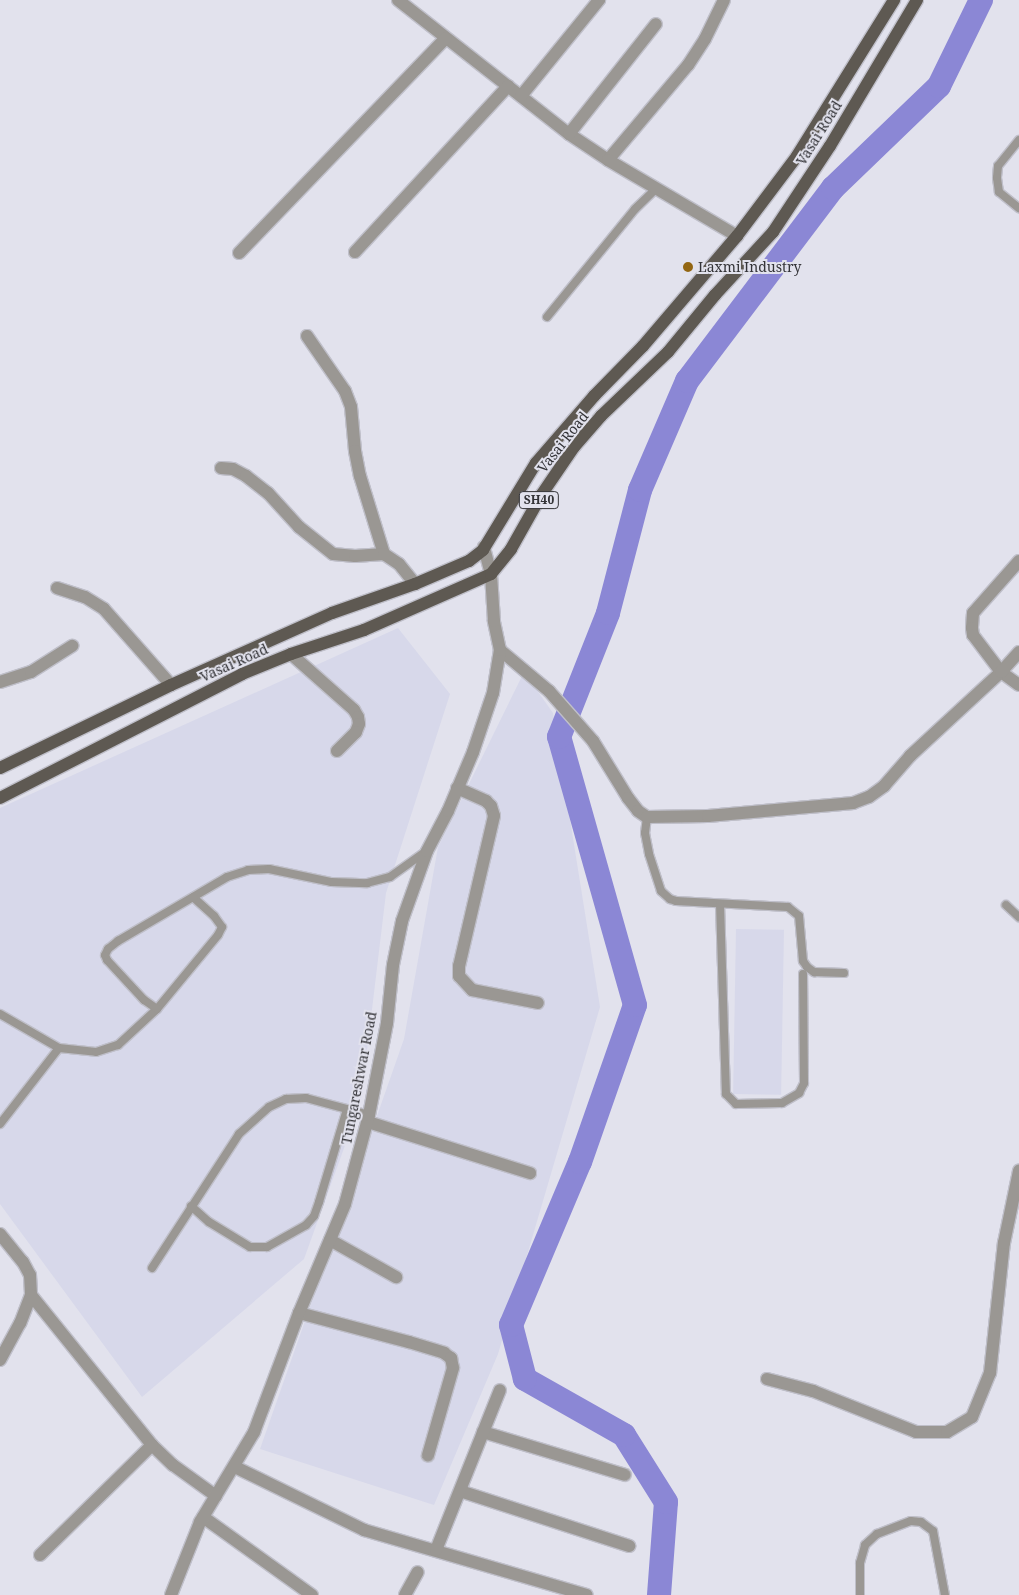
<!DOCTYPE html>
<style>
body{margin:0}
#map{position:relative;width:1019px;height:1595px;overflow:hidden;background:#e2e2ed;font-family:"Noto Serif",serif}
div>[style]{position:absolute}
.built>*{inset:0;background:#d7d8ea;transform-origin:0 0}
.river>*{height:24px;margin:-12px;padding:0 12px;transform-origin:12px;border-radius:12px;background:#8b87d5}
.roads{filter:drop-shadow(1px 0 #bfbfc9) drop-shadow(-1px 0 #bfbfc9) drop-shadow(0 1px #bfbfc9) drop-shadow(0 -1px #bfbfc9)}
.service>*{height:8px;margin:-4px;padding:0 4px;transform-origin:4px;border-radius:4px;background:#9a9793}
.minor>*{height:12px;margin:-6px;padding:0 6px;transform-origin:6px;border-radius:6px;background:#9a9793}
.tertiary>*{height:12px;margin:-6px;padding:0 6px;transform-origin:6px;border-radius:6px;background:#9a9793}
.primary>*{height:12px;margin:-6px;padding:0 6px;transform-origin:6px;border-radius:6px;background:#5e5952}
.dots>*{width:14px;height:14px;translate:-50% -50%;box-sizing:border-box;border:2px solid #e2e2ed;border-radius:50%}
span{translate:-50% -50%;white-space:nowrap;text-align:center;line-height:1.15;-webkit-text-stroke:4px #e2e2ed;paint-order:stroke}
.shield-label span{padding:1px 4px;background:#e2e2ed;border:1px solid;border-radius:4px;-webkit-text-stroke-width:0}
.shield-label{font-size:12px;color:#333337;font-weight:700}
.street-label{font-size:14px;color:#333337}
.poi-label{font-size:14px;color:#333337}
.left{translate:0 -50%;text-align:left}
</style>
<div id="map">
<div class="built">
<div style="clip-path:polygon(398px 628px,450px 694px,386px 893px,361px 1101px,304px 1259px,142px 1397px,0 1204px,0 808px)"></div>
<div style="clip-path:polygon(524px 672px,553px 713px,600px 1007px,498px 1354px,434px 1505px,260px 1449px,404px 1039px,438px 847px)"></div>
<div style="left:736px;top:929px;width:48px;height:165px;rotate:1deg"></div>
</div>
<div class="river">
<div style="left:659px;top:1595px;width:93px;rotate:-85.7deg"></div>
<div style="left:666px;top:1502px;width:79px;rotate:-122.1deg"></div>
<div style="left:624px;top:1435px;width:114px;rotate:-150.5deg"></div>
<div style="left:525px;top:1379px;width:56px;rotate:-104.5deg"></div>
<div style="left:511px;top:1325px;width:177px;rotate:-67.1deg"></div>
<div style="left:580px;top:1162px;width:166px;rotate:-70.7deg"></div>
<div style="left:635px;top:1005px;width:279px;rotate:-105.8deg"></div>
<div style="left:559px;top:737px;width:133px;rotate:-68.4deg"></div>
<div style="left:608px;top:613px;width:127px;rotate:-75.4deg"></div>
<div style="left:640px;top:490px;width:119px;rotate:-66.7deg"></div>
<div style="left:687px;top:381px;width:242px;rotate:-52.9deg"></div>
<div style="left:833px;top:188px;width:147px;rotate:-43.9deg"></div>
<div style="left:939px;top:86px;width:96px;rotate:-64deg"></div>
</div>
<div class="roads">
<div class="service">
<div style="left:1019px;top:140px;width:33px;rotate:129deg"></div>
<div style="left:998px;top:166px;width:12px;rotate:95deg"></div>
<div style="left:997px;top:178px;width:14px;rotate:82deg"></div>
<div style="left:999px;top:192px;width:26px;rotate:39deg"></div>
<div style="left:547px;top:317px;width:139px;rotate:-50.8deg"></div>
<div style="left:635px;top:209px;width:29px;rotate:-44deg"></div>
<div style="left:647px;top:817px;width:16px;rotate:97deg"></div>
<div style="left:645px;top:833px;width:21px;rotate:79deg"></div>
<div style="left:649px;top:854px;width:39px;rotate:72deg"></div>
<div style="left:661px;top:891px;width:12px;rotate:42deg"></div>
<div style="left:670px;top:899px;width:6px;rotate:18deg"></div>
<div style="left:676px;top:901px;width:112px;rotate:3.1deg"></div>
<div style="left:788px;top:907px;width:14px;rotate:39deg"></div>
<div style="left:799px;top:916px;width:45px;rotate:84.9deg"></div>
<div style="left:803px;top:961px;width:7px;rotate:56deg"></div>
<div style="left:807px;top:967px;width:9px;rotate:36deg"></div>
<div style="left:814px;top:972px;width:30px;rotate:2deg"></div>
<div style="left:720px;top:904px;width:190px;rotate:88.2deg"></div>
<div style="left:726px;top:1094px;width:14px;rotate:45deg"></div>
<div style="left:736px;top:1104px;width:46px;rotate:-1.2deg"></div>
<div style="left:782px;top:1103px;width:20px;rotate:-30deg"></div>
<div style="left:799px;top:1093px;width:11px;rotate:-63deg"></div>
<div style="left:804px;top:1083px;width:109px;rotate:-90.5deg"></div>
<div style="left:1006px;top:905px;width:18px;rotate:43deg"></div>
<div style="left:157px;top:1009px;width:96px;rotate:-50.5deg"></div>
<div style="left:218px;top:935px;width:9px;rotate:-63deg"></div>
<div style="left:222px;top:927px;width:14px;rotate:-126deg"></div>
<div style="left:214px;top:916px;width:28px;rotate:-138deg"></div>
<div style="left:0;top:1014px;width:68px;rotate:30deg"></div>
<div style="left:59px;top:1048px;width:37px;rotate:6deg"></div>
<div style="left:96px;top:1052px;width:23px;rotate:-18deg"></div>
<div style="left:118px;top:1045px;width:53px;rotate:-42.7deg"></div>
<div style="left:157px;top:1009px;width:16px;rotate:-145deg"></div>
<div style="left:144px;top:1000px;width:54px;rotate:-132.8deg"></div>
<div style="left:107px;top:960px;width:5px;rotate:-112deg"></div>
<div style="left:105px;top:955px;width:7px;rotate:-63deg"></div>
<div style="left:108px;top:949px;width:13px;rotate:-39deg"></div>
<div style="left:118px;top:941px;width:126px;rotate:-30.4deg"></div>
<div style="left:227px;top:877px;width:22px;rotate:-18deg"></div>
<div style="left:248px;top:870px;width:21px;rotate:-3deg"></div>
<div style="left:269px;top:869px;width:63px;rotate:11.8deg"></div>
<div style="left:331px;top:882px;width:36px;rotate:2deg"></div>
<div style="left:367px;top:883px;width:24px;rotate:-15deg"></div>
<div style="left:390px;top:877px;width:43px;rotate:-35.5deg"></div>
<div style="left:0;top:1124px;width:96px;rotate:-52.2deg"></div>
<div style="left:191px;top:1206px;width:24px;rotate:42deg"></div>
<div style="left:209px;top:1222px;width:48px;rotate:31.4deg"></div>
<div style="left:250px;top:1247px;width:17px"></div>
<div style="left:267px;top:1247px;width:45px;rotate:-29.4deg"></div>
<div style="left:306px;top:1225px;width:12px;rotate:-48deg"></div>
<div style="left:314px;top:1216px;width:15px;rotate:-70deg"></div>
<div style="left:319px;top:1202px;width:97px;rotate:-73.2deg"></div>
<div style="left:152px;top:1268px;width:160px;rotate:-57deg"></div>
<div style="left:239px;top:1134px;width:40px;rotate:-42deg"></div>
<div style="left:269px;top:1107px;width:19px;rotate:-25deg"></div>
<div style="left:286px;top:1099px;width:20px;rotate:-3deg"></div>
<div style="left:306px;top:1098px;width:65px;rotate:15.1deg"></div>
<div style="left:860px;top:1595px;width:32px;rotate:-90deg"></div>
<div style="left:860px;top:1563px;width:19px;rotate:-74deg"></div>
<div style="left:865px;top:1545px;width:16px;rotate:-43deg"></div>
<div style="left:877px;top:1534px;width:36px;rotate:-21deg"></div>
<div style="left:911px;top:1521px;width:10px;rotate:6deg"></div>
<div style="left:921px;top:1522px;width:15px;rotate:37deg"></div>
<div style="left:933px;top:1531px;width:65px;rotate:79.4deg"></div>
</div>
<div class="minor">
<div style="left:398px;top:0;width:217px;rotate:38.1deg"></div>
<div style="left:569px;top:134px;width:47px;rotate:33.7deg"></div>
<div style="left:724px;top:0;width:43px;rotate:116deg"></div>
<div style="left:705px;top:39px;width:31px;rotate:123deg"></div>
<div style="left:688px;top:65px;width:124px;rotate:130.1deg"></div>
<div style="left:608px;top:160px;width:150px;rotate:30.5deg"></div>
<div style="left:521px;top:96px;width:124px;rotate:-50.9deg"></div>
<div style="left:569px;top:134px;width:140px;rotate:-51.7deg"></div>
<div style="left:355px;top:252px;width:226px;rotate:-47.3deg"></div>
<div style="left:239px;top:253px;width:298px;rotate:-46.1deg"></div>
<div style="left:307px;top:336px;width:67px;rotate:55.4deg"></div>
<div style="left:345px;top:391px;width:17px;rotate:69deg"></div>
<div style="left:351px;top:407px;width:44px;rotate:84.8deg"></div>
<div style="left:355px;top:451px;width:25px;rotate:79deg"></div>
<div style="left:360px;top:476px;width:82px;rotate:72.9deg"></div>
<div style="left:221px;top:468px;width:12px;rotate:5deg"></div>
<div style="left:233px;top:469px;width:15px;rotate:28deg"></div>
<div style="left:246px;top:476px;width:28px;rotate:38deg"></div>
<div style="left:268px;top:493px;width:46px;rotate:47.6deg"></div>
<div style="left:299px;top:527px;width:43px;rotate:38.5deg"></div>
<div style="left:333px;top:554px;width:22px;rotate:5deg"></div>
<div style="left:355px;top:556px;width:29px;rotate:-4deg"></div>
<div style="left:384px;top:554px;width:18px;rotate:34deg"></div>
<div style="left:399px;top:564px;width:26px;rotate:51deg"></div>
<div style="left:1019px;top:561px;width:69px;rotate:131.5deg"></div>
<div style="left:973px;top:613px;width:15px;rotate:94deg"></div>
<div style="left:972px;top:628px;width:7px;rotate:82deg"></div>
<div style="left:973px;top:635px;width:46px;rotate:52.9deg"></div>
<div style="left:1001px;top:672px;width:22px;rotate:36deg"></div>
<div style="left:57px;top:588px;width:29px;rotate:18deg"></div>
<div style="left:85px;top:597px;width:22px;rotate:32deg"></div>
<div style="left:104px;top:609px;width:101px;rotate:48.6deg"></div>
<div style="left:500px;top:650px;width:64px;rotate:39.9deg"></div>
<div style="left:549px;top:691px;width:67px;rotate:48.7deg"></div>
<div style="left:593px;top:741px;width:67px;rotate:58.4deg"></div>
<div style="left:628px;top:798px;width:16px;rotate:52deg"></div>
<div style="left:638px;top:811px;width:11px;rotate:34deg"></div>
<div style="left:647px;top:817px;width:61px;rotate:-0.9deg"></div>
<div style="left:708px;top:816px;width:146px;rotate:-5.1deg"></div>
<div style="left:853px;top:803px;width:17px;rotate:-21deg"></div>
<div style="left:869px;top:797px;width:19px;rotate:-36deg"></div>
<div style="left:884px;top:786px;width:40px;rotate:-49deg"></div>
<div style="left:910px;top:756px;width:124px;rotate:-42.7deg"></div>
<div style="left:1001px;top:672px;width:27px;rotate:-48deg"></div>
<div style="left:291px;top:654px;width:84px;rotate:41.6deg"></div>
<div style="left:354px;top:710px;width:8px;rotate:60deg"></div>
<div style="left:358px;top:717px;width:7px;rotate:82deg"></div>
<div style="left:359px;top:724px;width:9px;rotate:111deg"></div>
<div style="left:356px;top:732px;width:27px;rotate:135deg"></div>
<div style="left:0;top:682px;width:33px;rotate:-18deg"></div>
<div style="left:31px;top:672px;width:49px;rotate:-32.4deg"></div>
<div style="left:457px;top:788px;width:32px;rotate:24deg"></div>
<div style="left:486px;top:801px;width:7px;rotate:45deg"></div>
<div style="left:491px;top:806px;width:10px;rotate:73deg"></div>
<div style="left:494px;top:816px;width:154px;rotate:103.1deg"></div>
<div style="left:459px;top:966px;width:10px;rotate:90deg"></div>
<div style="left:459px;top:976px;width:19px;rotate:47deg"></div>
<div style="left:472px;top:990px;width:67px;rotate:11.1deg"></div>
<div style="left:368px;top:1122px;width:170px;rotate:17.5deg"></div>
<div style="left:0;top:1234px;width:36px;rotate:51deg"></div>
<div style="left:23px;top:1262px;width:15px;rotate:62deg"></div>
<div style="left:30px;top:1275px;width:20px;rotate:87deg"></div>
<div style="left:31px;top:1295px;width:30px;rotate:111deg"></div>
<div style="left:20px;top:1323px;width:42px;rotate:118.4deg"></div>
<div style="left:330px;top:1240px;width:76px;rotate:29.3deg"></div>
<div style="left:31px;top:1295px;width:193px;rotate:51.1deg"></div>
<div style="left:152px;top:1445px;width:29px;rotate:44deg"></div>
<div style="left:173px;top:1465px;width:53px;rotate:35.8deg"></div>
<div style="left:299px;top:1313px;width:114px;rotate:14.8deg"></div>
<div style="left:409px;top:1342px;width:37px;rotate:17deg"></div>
<div style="left:444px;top:1353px;width:9px;rotate:36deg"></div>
<div style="left:451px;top:1358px;width:10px;rotate:79deg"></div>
<div style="left:453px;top:1368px;width:91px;rotate:106deg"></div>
<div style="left:767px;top:1379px;width:48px;rotate:14.6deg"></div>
<div style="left:813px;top:1391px;width:111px;rotate:21.7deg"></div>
<div style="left:916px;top:1432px;width:31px"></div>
<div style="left:947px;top:1432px;width:29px;rotate:-31deg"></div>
<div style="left:972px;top:1417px;width:48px;rotate:-67.8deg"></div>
<div style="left:990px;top:1373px;width:131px;rotate:-83.9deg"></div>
<div style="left:1004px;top:1243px;width:74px;rotate:-78.2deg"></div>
<div style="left:483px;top:1432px;width:148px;rotate:16.8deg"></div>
<div style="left:235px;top:1467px;width:144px;rotate:26deg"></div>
<div style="left:364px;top:1530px;width:232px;rotate:16.3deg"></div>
<div style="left:460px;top:1491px;width:178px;rotate:18deg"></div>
<div style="left:203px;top:1517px;width:134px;rotate:35.6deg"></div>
<div style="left:436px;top:1550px;width:172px;rotate:-68.2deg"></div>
<div style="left:40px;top:1555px;width:157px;rotate:-44.5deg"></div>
<div style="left:405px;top:1595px;width:26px;rotate:-61deg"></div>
</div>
<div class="tertiary">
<div style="left:171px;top:1595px;width:79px;rotate:-68.3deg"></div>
<div style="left:200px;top:1522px;width:105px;rotate:-59deg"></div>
<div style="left:254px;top:1432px;width:127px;rotate:-69.3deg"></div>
<div style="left:299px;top:1313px;width:118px;rotate:-67.1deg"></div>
<div style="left:345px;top:1204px;width:92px;rotate:-74.9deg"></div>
<div style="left:369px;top:1115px;width:94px;rotate:-78.9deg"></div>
<div style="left:387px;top:1023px;width:58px;rotate:-84.1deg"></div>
<div style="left:393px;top:965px;width:45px;rotate:-78.4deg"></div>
<div style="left:402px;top:921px;width:74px;rotate:-70.3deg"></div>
<div style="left:427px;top:851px;width:45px;rotate:-62.3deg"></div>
<div style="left:448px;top:811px;width:64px;rotate:-67deg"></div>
<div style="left:473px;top:752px;width:62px;rotate:-71.3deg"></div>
<div style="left:493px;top:693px;width:44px;rotate:-80.8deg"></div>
<div style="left:500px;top:650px;width:30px;rotate:-102deg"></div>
<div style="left:494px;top:621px;width:47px;rotate:-93.7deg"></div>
<div style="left:491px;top:574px;width:28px;rotate:-105deg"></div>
</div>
<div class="primary">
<div style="left:0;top:768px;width:190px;rotate:-25.9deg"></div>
<div style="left:171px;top:685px;width:176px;rotate:-24.1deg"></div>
<div style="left:332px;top:613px;width:88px;rotate:-19.3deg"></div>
<div style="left:415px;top:584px;width:59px;rotate:-23.1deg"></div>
<div style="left:469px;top:561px;width:18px;rotate:-38deg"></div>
<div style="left:483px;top:550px;width:102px;rotate:-58.7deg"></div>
<div style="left:536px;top:463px;width:89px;rotate:-49.1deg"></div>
<div style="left:594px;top:396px;width:70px;rotate:-45.6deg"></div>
<div style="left:643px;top:346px;width:145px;rotate:-49.5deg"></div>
<div style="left:737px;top:236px;width:100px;rotate:-53.1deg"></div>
<div style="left:797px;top:156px;width:184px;rotate:-58.1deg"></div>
<div style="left:0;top:798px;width:272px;rotate:-27.1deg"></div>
<div style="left:242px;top:674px;width:53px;rotate:-22.2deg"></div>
<div style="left:291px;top:654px;width:77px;rotate:-18.2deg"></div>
<div style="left:364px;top:630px;width:139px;rotate:-23.8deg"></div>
<div style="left:491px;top:574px;width:32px;rotate:-51deg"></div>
<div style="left:511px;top:549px;width:63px;rotate:-60.6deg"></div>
<div style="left:542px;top:494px;width:57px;rotate:-55.8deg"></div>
<div style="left:574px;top:447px;width:41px;rotate:-48.9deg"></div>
<div style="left:601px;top:416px;width:93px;rotate:-43.7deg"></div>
<div style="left:668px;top:352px;width:74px;rotate:-50.5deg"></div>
<div style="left:715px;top:295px;width:86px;rotate:-47.4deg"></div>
<div style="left:773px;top:232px;width:103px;rotate:-56.5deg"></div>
<div style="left:830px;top:146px;width:170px;rotate:-59.2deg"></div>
</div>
</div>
<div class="dots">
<div style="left:688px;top:267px;background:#936612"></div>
</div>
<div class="shield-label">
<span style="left:539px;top:500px">SH40</span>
</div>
<div class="street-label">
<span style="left:819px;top:133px;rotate:-58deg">Vasai Road</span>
<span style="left:563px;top:442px;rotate:-52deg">Vasai Road</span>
<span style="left:234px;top:663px;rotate:-24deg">Vasai Road</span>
<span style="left:359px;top:1078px;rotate:-79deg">Tungareshwar Road</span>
</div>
<div class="poi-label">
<span class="left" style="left:698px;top:267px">Laxmi Industry</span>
</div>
</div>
